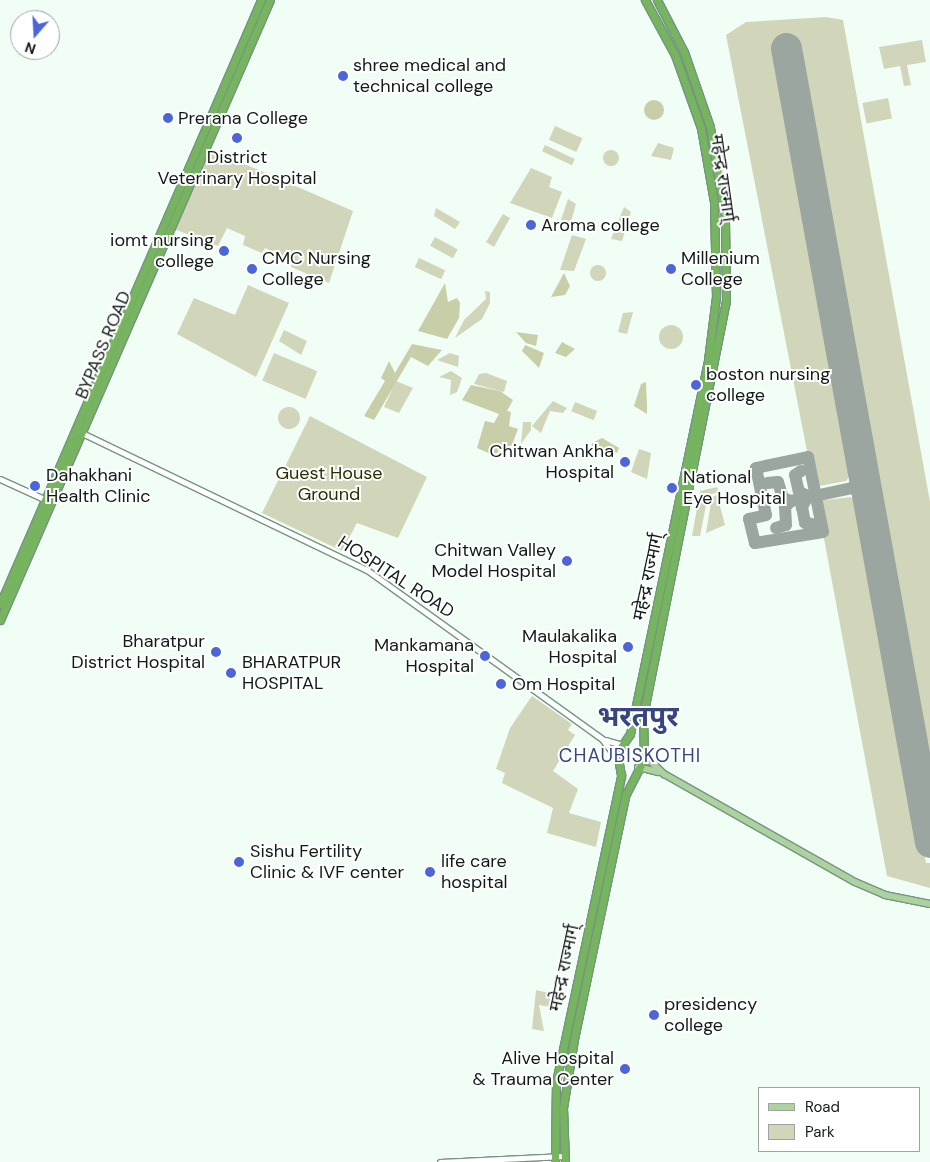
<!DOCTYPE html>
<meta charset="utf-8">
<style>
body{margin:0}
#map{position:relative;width:930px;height:1162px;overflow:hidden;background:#f1fef6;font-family:"DM Sans","Noto Sans Devanagari",sans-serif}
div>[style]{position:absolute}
.green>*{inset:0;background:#d1d6ba;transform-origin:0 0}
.round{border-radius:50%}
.forest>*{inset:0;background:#c8cfa8}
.taxiway>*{height:12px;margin:-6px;padding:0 6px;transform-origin:6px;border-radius:6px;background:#9aa69f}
.runway>*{height:31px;margin:-15.5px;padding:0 15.5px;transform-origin:15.5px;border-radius:15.5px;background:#9aa69f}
.roads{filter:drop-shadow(1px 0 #759482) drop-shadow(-1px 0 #759482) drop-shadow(0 1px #759482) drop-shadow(0 -1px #759482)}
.minor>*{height:5px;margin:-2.5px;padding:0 2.5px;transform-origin:2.5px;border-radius:2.5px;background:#fff}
.major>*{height:6px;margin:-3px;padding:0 3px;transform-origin:3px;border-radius:3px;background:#add29f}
.highway>*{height:7px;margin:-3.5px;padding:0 3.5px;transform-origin:3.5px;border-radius:3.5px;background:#77b45f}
.dots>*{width:14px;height:14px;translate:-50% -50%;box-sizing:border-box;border:2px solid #fff;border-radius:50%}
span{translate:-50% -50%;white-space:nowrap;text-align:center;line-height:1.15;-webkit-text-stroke:4px #fff;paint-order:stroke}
.poi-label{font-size:18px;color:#0f1b14}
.left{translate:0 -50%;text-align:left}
.right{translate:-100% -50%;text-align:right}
.street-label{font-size:18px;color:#0f1b14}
.park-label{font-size:18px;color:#2b3000}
.neighbourhood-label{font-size:19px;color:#374681;letter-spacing:1px}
.town-label{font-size:28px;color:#374681;font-weight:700}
.legend{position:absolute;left:758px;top:1087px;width:162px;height:65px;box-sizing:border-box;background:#fff;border:1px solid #9fa4a1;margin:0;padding:6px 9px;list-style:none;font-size:15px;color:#0f1b14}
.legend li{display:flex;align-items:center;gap:10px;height:25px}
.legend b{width:25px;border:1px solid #9fa4a1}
.north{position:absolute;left:10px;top:10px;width:50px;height:50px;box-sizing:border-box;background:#fff;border:1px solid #9fa4a1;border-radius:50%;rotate:199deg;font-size:14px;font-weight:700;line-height:20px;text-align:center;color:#0f1b14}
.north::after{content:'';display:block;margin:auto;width:18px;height:22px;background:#4c65d9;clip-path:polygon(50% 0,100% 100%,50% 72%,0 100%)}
</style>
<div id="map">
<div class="green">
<div style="clip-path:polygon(826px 17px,843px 20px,930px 502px,930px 769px,797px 44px,777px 48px,854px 470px,846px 481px,814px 487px,726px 35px,746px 22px)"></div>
<div style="clip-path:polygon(922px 40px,926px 62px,907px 65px,911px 85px,904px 86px,900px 66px,884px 69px,879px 47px)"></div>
<div style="left:888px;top:98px;width:21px;height:26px;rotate:79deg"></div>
<div style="left:555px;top:126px;width:30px;height:15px;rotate:24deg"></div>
<div style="clip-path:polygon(658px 143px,674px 148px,671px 160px,651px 156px)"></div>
<div style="left:545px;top:145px;width:33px;height:7px;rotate:25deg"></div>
<div style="clip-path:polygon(210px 149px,353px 211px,329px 283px,291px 267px,292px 261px,265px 248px,262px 253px,243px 245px,245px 236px,227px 228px,218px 246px,174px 229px)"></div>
<div class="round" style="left:603px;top:150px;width:16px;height:16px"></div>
<div style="clip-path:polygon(531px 168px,552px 177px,549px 187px,562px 192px,552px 218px,510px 203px)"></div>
<div style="clip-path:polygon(568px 199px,576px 204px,570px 225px,560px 223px)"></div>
<div style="clip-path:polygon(624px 207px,631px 212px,622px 241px,611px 239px)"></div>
<div style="clip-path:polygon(436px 208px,460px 222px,455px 229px,434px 216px)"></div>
<div style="clip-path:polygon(503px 214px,510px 218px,494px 247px,486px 242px)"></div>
<div style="clip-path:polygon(572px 235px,586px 239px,574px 271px,560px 270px)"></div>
<div style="left:435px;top:237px;width:26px;height:10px;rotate:29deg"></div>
<div style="left:419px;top:258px;width:29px;height:10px;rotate:25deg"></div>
<div class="round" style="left:590px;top:265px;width:16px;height:16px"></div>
<div style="clip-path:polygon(248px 285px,289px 303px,256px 377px,177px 334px,194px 298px,235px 315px)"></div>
<div style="clip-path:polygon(485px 291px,490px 292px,490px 303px,482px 319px,455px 338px,464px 320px,486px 299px)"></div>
<div style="clip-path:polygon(633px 312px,627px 334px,618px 332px,623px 313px)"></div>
<div class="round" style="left:659px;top:325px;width:24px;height:24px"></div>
<div style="clip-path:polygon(284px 330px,307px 341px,301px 355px,279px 341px)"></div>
<div style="left:274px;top:353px;width:47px;height:30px;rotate:23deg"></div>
<div style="clip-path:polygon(450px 353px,459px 356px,458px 367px,437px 360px)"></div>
<div style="clip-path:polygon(451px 371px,462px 378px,457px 392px,450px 395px,451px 380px,439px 377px)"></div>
<div style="clip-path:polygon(486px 373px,507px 381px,504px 392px,474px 384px,479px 374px)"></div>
<div style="clip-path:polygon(396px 381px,413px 388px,399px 413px,384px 407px)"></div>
<div style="clip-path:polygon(553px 401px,567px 408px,563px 413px,550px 411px,541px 433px,532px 426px)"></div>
<div style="left:575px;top:402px;width:24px;height:10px;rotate:22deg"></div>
<div class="round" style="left:278px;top:407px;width:22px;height:22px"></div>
<div style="clip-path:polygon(310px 416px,427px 477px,398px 538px,357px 523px,342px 551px,262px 513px)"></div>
<div style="clip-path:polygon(523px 422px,531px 422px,531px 430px,521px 444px)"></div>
<div style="clip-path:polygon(639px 449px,651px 453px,647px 479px,631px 472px)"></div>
<div style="clip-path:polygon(717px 487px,719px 492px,708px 495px,700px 536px,692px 536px,700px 491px)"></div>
<div style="clip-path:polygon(717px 495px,725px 525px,706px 533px,712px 497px)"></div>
<div style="clip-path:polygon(851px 497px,861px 506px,926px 863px,930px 863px,930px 888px,887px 876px,817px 501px)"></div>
<div style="clip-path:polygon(532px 696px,572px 724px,568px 730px,575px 735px,553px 771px,578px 789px,569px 813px,601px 822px,596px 847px,547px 833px,553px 808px,502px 783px,505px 773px,496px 769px,510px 728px)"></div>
<div style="clip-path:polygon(624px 776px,627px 777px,560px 1085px,585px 958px)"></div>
<div style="clip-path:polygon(536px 990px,553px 994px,551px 1007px,539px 1005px,544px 1031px,532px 1029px)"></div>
</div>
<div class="forest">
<div class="round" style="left:644px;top:100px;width:20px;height:20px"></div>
<div style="clip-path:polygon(564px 273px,570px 286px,565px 295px,551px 297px)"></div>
<div style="clip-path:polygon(445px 283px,448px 302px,457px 298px,460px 303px,459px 318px,447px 339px,418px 331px)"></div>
<div style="clip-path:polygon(516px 332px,538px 335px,536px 346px,526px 343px)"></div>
<div style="clip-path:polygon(562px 342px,575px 349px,566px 357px,555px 353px)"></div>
<div style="clip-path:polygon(412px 344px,442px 350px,428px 366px,411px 357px,374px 420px,364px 416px,385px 381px,381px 378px,389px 361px,395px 373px)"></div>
<div style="clip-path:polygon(525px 345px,544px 353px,539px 368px,522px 351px)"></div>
<div style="clip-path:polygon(646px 382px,647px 405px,647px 414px,634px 406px,641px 384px)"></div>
<div style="clip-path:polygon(471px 385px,500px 391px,513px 400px,507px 411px,511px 412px,509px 426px,518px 429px,512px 445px,493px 455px,477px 448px,485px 421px,494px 423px,499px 414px,462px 400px)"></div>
<div style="clip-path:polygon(602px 438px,619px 448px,617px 453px,604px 448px,591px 451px,592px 443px)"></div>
</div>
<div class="taxiway">
<div style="left:808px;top:457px;width:76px;rotate:78.7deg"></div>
<div style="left:823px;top:532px;width:69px;rotate:170.8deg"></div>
<div style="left:755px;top:543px;width:25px;rotate:-104deg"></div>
<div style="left:749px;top:519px;width:17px;rotate:-13deg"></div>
<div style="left:766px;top:515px;width:48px;rotate:-102deg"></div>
<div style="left:756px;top:468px;width:53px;rotate:-11.9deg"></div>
<div style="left:801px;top:471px;width:7px;rotate:146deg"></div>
<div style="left:795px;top:475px;width:17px;rotate:77deg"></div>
<div style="left:799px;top:492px;width:10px;rotate:24deg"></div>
<div style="left:808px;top:496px;width:13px;rotate:119deg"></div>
<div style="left:802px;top:507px;width:16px;rotate:79deg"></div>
<div style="left:805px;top:523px;width:7px;rotate:8deg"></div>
<div style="left:767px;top:483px;width:11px;rotate:-5deg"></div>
<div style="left:778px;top:482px;width:17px;rotate:73deg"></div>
<div style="left:783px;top:498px;width:9px;rotate:21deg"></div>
<div style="left:852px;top:488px;width:13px;rotate:18deg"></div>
<div style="left:864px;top:492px;width:10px;rotate:66deg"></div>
<div style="left:776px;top:528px;width:10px;rotate:-17deg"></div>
<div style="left:786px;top:525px;width:18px;rotate:-93deg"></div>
<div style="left:785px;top:507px;width:8px;rotate:-45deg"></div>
<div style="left:791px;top:501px;width:62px;rotate:-12deg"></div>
<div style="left:852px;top:488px;width:11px;rotate:-38deg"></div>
<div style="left:861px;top:481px;width:10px;rotate:-79deg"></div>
</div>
<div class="runway">
<div style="left:786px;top:48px;width:807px;rotate:79.72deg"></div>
</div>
<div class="roads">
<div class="minor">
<div style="left:80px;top:432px;width:318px;rotate:25.7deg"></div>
<div style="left:367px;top:570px;width:289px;rotate:35.7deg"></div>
<div style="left:602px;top:739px;width:23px;rotate:52deg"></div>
<div style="left:0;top:479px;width:51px;rotate:24.5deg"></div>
<div style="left:605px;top:740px;width:19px;rotate:16deg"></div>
<div style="left:440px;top:1162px;width:124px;rotate:-2.8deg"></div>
</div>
<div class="major">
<div style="left:644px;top:755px;width:28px;rotate:44deg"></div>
<div style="left:664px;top:774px;width:219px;rotate:29.5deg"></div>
<div style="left:855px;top:882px;width:33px;rotate:23deg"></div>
<div style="left:885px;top:895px;width:46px;rotate:11.3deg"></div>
<div style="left:638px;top:767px;width:21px;rotate:14deg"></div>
</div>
<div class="highway">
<div style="left:0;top:604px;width:658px;rotate:-66.63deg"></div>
<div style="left:0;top:620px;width:676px;rotate:-66.47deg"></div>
<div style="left:555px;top:1162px;width:80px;rotate:-89.3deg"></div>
<div style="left:556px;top:1082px;width:314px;rotate:-78deg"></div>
<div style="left:621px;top:775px;width:22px;rotate:-100deg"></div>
<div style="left:617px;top:753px;width:23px;rotate:-56deg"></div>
<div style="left:630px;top:734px;width:382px;rotate:-78.2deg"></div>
<div style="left:708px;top:360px;width:64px;rotate:-82.8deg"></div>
<div style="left:716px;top:297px;width:95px;rotate:-91.2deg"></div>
<div style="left:714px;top:202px;width:75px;rotate:-100deg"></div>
<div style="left:701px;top:128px;width:77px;rotate:-109.6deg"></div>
<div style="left:675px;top:55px;width:63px;rotate:-118.6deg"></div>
<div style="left:565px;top:1162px;width:54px;rotate:-92.1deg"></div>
<div style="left:563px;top:1108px;width:70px;rotate:-80.9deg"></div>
<div style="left:574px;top:1039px;width:248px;rotate:-78.1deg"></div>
<div style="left:625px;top:796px;width:42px;rotate:-62.8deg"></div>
<div style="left:644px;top:759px;width:43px;rotate:-91.3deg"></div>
<div style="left:643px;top:716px;width:422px;rotate:-78.7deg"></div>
<div style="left:726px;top:302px;width:84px;rotate:-90.7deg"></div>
<div style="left:725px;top:218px;width:92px;rotate:-99.4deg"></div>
<div style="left:710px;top:127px;width:79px;rotate:-109.1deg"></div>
<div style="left:684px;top:52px;width:59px;rotate:-117.4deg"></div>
</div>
</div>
<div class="dots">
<div style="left:343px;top:76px;background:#4c65d9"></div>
<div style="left:168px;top:118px;background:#4c65d9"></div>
<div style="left:237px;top:138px;background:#4c65d9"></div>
<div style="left:531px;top:225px;background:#4c65d9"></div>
<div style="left:224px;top:251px;background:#4c65d9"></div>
<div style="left:252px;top:269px;background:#4c65d9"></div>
<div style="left:671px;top:269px;background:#4c65d9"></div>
<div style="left:696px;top:385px;background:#4c65d9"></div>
<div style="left:625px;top:462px;background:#4c65d9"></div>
<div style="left:35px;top:486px;background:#4c65d9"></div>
<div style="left:672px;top:488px;background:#4c65d9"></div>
<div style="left:567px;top:561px;background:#4c65d9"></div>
<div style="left:628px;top:647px;background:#4c65d9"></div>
<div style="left:216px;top:652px;background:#4c65d9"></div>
<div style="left:485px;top:656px;background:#4c65d9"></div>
<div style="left:231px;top:673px;background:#4c65d9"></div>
<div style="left:501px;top:684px;background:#4c65d9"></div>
<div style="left:239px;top:862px;background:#4c65d9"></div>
<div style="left:430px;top:872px;background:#4c65d9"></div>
<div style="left:654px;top:1015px;background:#4c65d9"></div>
<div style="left:625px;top:1069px;background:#4c65d9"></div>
</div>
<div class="poi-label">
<span class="left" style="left:353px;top:76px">shree medical and<br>technical college</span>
<span class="left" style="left:178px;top:118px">Prerana College</span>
<span style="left:237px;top:168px">District<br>Veterinary Hospital</span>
<span class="left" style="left:541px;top:225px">Aroma college</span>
<span class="right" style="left:214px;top:251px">iomt nursing<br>college</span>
<span class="left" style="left:262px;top:269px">CMC Nursing<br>College</span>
<span class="left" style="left:681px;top:269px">Millenium<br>College</span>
<span class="left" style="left:706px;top:385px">boston nursing<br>college</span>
<span class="right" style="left:614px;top:462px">Chitwan Ankha<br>Hospital</span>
<span class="left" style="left:46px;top:486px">Dahakhani<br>Health Clinic</span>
<span class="left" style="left:683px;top:488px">National<br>Eye Hospital</span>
<span class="right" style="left:556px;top:561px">Chitwan Valley<br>Model Hospital</span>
<span class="right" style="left:617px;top:647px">Maulakalika<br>Hospital</span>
<span class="right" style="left:205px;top:652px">Bharatpur<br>District Hospital</span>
<span class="right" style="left:474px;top:656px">Mankamana<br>Hospital</span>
<span class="left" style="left:242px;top:673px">BHARATPUR<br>HOSPITAL</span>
<span class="left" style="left:512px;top:684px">Om Hospital</span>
<span class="left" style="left:250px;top:862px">Sishu Fertility<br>Clinic &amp; IVF center</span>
<span class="left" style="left:441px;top:872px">life care<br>hospital</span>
<span class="left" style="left:664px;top:1015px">presidency<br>college</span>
<span class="right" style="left:614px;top:1069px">Alive Hospital<br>&amp; Trauma Center</span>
</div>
<div class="street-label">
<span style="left:723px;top:178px;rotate:82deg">महेन्द्र राज्मार्ग्</span>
<span style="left:103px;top:345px;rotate:-67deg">BYPASS ROAD</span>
<span style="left:396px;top:577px;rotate:33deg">HOSPITAL ROAD</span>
<span style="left:648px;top:577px;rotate:-78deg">महेन्द्र राज्मार्ग्</span>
<span style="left:564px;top:968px;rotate:-78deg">महेन्द्र राज्मार्ग्</span>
</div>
<div class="park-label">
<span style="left:329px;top:484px">Guest House<br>Ground</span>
</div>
<div class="neighbourhood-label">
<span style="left:630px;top:756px">CHAUBISKOTHI</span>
</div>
<div class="town-label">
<span style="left:638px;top:717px">भरतपुर</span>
</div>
<ul class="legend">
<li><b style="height:6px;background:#add29f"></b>Road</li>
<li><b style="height:14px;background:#d1d6ba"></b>Park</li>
</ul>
<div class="north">N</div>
</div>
